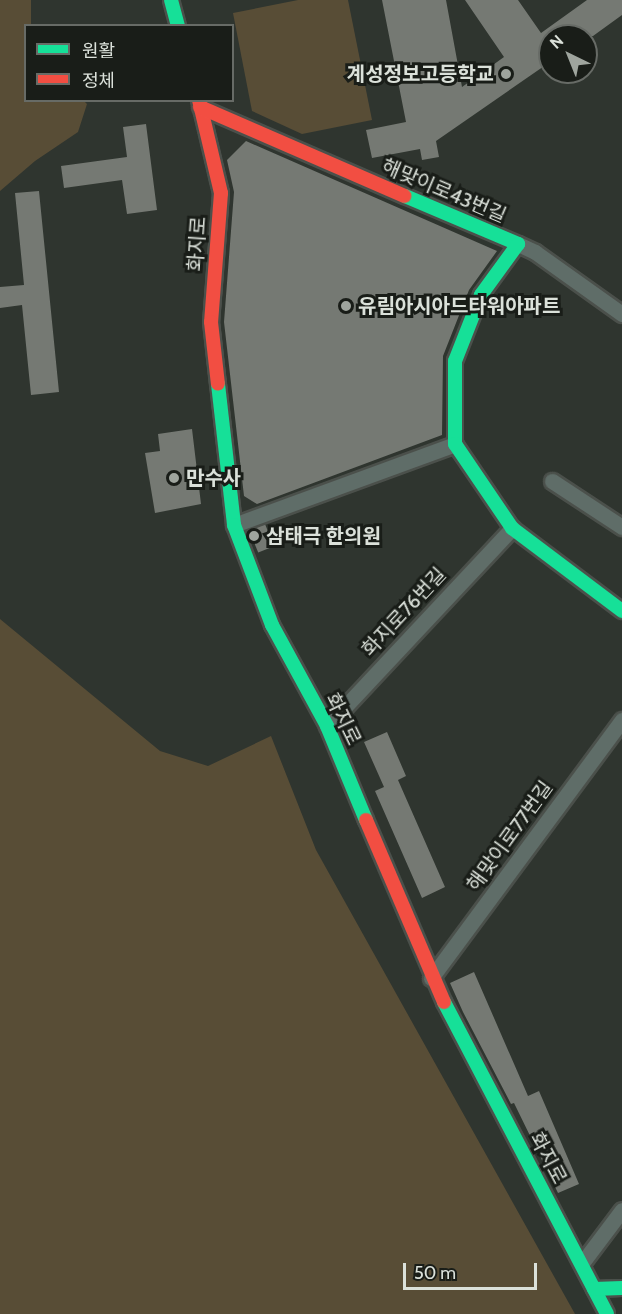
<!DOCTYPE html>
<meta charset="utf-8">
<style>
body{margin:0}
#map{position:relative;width:622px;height:1314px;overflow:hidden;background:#2f352f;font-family:Cabin,"Noto Sans KR",sans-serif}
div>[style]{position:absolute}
.green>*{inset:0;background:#584d36}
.building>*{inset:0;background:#757973;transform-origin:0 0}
.roads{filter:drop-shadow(2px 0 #4b504b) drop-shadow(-2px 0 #4b504b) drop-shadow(0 2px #4b504b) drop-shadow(0 -2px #4b504b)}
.street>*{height:15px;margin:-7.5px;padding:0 7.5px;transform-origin:7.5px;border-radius:7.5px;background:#5f6d68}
.fast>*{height:14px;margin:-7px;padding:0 7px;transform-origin:7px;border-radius:7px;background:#16e098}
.jam>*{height:14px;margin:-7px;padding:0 7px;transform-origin:7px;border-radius:7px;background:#f24e42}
.dots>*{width:16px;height:16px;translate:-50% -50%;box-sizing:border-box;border:3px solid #191d18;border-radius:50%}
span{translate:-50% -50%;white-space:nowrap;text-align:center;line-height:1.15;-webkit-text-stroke:6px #191d18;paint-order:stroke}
.poi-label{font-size:20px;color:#dbe1da;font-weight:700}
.right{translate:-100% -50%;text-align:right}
.left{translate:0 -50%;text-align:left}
.street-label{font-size:20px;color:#dbe1da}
.legend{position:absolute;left:24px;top:24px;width:210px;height:78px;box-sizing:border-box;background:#191d18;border:2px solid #676b66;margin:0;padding:8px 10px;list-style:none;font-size:18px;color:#dbe1da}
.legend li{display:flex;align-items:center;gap:12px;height:30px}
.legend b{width:30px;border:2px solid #676b66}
.north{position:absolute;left:538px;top:24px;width:60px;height:60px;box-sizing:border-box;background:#191d18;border:2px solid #676b66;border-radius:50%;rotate:317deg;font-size:16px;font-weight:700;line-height:24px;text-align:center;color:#dbe1da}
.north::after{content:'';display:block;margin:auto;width:21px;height:27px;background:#9fa59e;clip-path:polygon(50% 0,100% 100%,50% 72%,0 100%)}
.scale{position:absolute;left:403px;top:1263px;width:134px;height:27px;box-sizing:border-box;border:3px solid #dbe1da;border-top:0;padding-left:8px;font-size:18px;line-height:21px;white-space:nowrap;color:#dbe1da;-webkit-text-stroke:4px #191d18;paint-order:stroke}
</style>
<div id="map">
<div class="green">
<div style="clip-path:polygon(0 0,31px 0,31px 25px,26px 26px,26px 100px,84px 101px,87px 104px,78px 132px,35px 161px,0 191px)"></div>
<div style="clip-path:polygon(298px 0,348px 0,372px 120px,302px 134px,252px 111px,233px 13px)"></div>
<div style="clip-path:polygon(0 619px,160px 751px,208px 766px,271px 736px,316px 850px,575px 1314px,0 1314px)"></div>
</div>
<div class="building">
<div style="clip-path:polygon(382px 0,446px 0,462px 87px,504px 57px,465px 0,518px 0,541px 33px,587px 0,622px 0,622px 15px,593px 36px,550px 36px,550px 62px,436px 141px,439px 157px,422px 160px,420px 149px,372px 158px,366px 130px,406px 122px)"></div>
<div style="clip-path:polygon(146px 124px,157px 210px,127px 214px,122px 180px,64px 188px,61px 166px,127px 157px,123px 127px)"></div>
<div style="clip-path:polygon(246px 141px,497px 251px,469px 290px,443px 356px,442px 435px,257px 504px,244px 496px,224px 322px,234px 192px,227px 160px)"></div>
<div style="clip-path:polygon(39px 191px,59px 392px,31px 395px,22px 305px,0 308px,0 287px,24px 285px,15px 193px)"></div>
<div style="clip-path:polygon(192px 429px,201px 504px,155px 513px,145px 453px,160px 451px,158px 434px)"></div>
<div style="left:265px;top:524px;width:24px;height:17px;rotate:68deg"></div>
<div style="clip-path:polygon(387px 732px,406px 776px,398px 780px,445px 887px,422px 898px,375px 791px,384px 787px,364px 742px)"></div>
<div style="clip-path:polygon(474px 972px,528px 1096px,539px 1091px,579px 1184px,558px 1193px,514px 1103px,511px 1104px,463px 1012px,450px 983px)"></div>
</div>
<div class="roads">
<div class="street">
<div style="left:518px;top:244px;width:19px;rotate:25deg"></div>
<div style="left:535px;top:252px;width:107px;rotate:35.5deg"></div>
<div style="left:552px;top:481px;width:84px;rotate:33.3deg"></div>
<div style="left:234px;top:525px;width:235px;rotate:-20.1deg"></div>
<div style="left:327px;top:726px;width:271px;rotate:-46.9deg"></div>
<div style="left:431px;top:978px;width:321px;rotate:-53.5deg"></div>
<div style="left:582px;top:1263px;width:66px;rotate:-53deg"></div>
</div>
<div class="fast">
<div style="left:171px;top:0;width:27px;rotate:75deg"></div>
<div style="left:405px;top:196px;width:123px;rotate:23deg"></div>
<div style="left:518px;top:244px;width:63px;rotate:126deg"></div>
<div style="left:481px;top:295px;width:71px;rotate:111.5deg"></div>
<div style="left:455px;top:361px;width:83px;rotate:90deg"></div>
<div style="left:455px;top:444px;width:102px;rotate:55.8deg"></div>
<div style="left:512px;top:528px;width:138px;rotate:37deg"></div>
<div style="left:218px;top:384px;width:142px;rotate:83.5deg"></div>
<div style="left:234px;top:525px;width:107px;rotate:69.2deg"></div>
<div style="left:272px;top:625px;width:115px;rotate:61.4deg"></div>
<div style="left:327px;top:726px;width:102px;rotate:67.5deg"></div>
<div style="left:444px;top:1002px;width:352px;rotate:62.4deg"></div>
<div style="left:594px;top:1289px;width:28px;rotate:-2deg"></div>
</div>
<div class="jam">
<div style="left:199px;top:100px;width:96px;rotate:76.7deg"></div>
<div style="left:221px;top:193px;width:129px;rotate:94.4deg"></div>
<div style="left:211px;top:322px;width:62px;rotate:83.6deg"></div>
<div style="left:200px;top:107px;width:223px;rotate:23.5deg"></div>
<div style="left:366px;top:820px;width:198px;rotate:66.8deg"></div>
</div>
</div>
<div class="dots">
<div style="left:506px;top:74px;background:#9fa59e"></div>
<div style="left:346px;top:306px;background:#9fa59e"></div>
<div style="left:174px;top:478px;background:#9fa59e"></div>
<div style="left:254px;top:536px;background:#9fa59e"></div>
</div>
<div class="poi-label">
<span class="right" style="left:494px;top:74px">계성정보고등학교</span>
<span class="left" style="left:358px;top:306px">유림아시아드타워아파트</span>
<span class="left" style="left:186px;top:478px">만수사</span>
<span class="left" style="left:266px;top:536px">삼태극 한의원</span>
</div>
<div class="street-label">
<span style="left:444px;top:191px;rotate:23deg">해맞이로43번길</span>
<span style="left:197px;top:244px;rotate:-86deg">화지로</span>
<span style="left:404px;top:612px;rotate:-47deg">화지로76번길</span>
<span style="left:343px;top:719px;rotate:64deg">화지로</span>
<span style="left:510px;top:836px;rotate:-54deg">해맞이로77번길</span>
<span style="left:548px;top:1158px;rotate:62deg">화지로</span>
</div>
<ul class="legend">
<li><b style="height:8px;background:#16e098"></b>원활</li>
<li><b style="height:8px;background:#f24e42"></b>정체</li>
</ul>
<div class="north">N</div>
<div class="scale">50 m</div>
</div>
